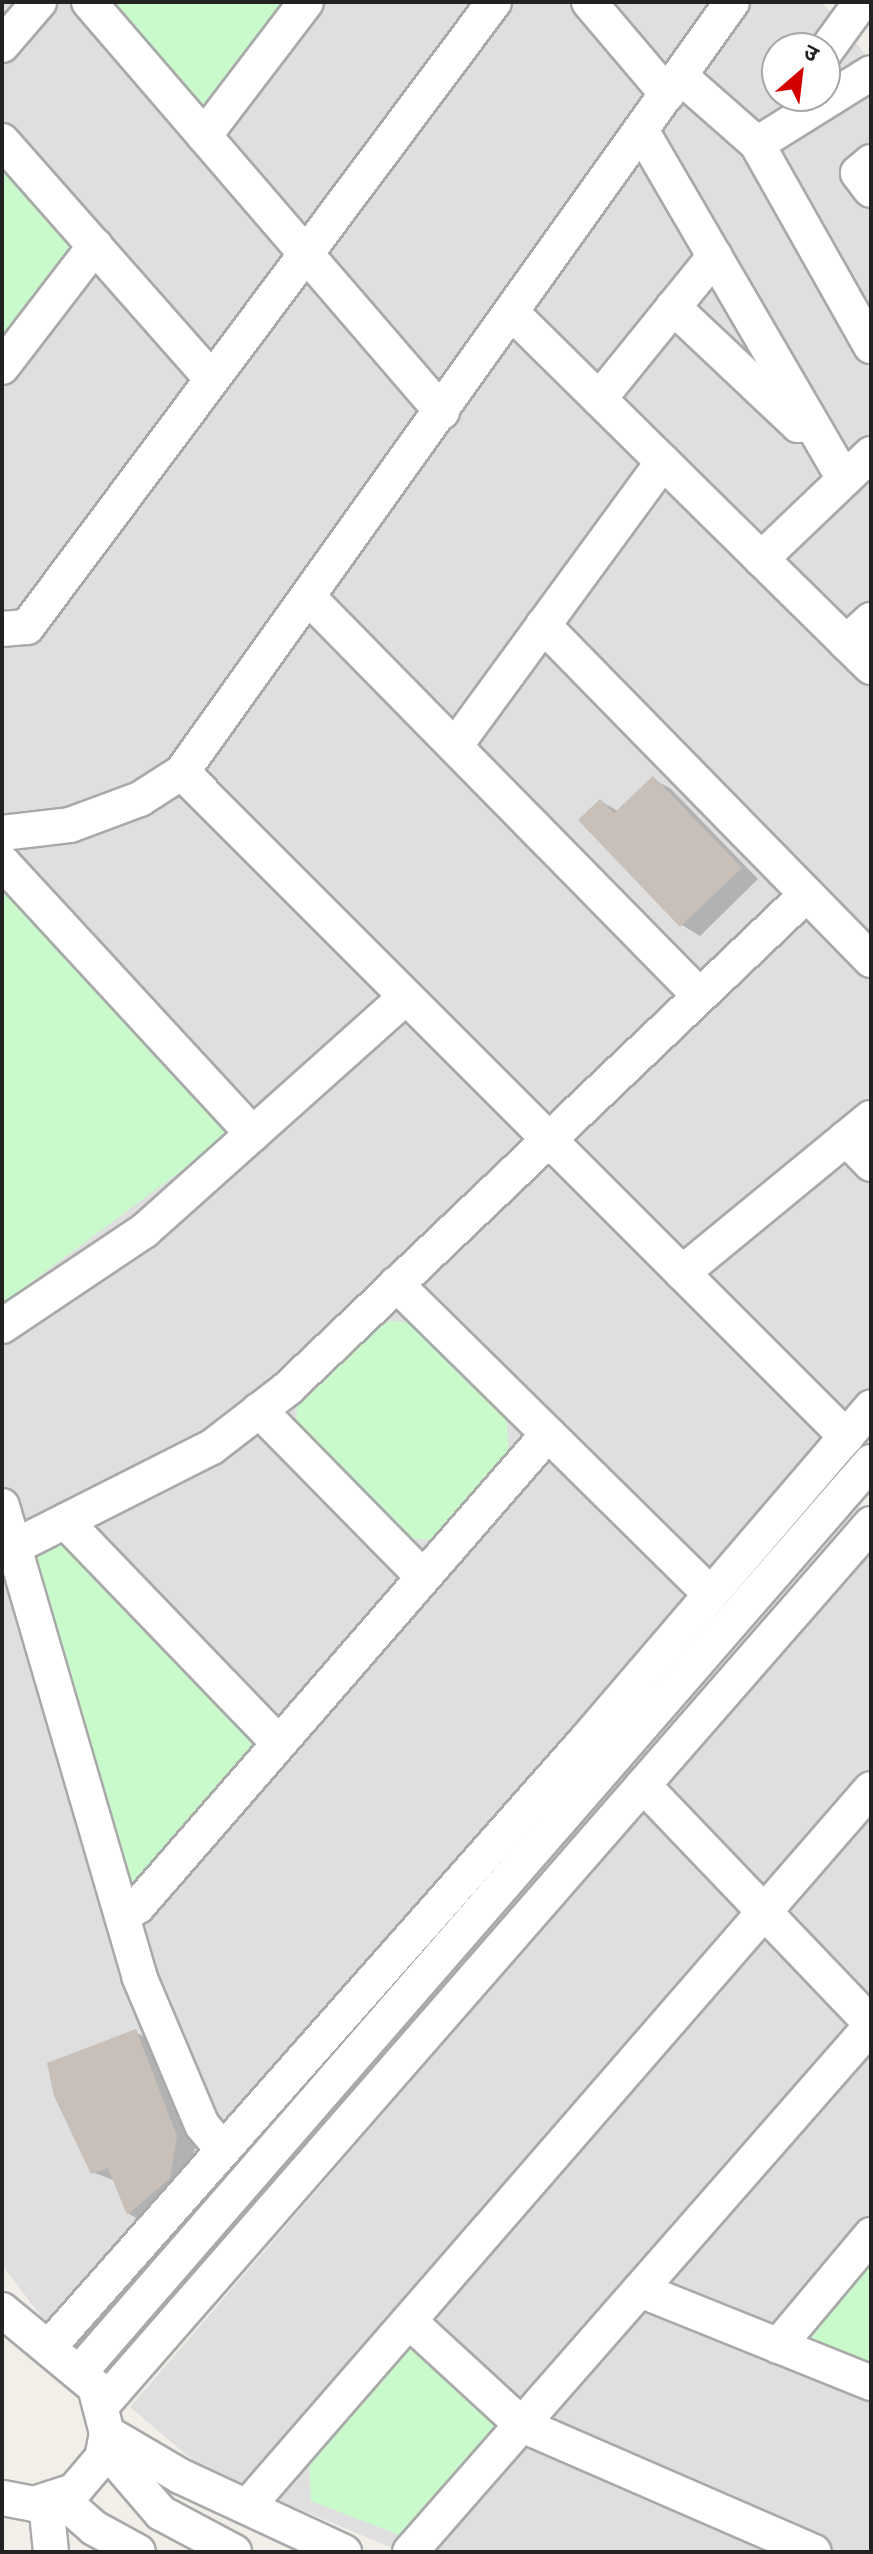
<!DOCTYPE html>
<meta charset="utf-8">
<style>
body{margin:0}
#map{position:relative;width:873px;height:2554px;overflow:hidden;background:#f2efe9;font-family:"Archivo Narrow","Noto Sans Devanagari",sans-serif}
div>[style]{position:absolute}
.residential>*{inset:0;background:#e0dfdf}
.park>*{inset:0;background:#c8facc}
.shadow>*{inset:0;background:#0003}
.building>*{inset:0;background:#c7bfb8}
.roads{filter:drop-shadow(2px 0 #a9a9a9) drop-shadow(-2px 0 #a9a9a9) drop-shadow(0 2px #a9a9a9) drop-shadow(0 -2px #a9a9a9)}
.minor>*{height:34px;margin:-17px;padding:0 17px;transform-origin:17px;border-radius:17px;background:#fff}
span{translate:-50% -50%;white-space:nowrap;text-align:center;line-height:1.15;-webkit-text-stroke:6px #fff;paint-order:stroke}
.frame{position:absolute;inset:0;border:4px solid #222;pointer-events:none}
.north{position:absolute;left:761px;top:32px;width:80px;height:80px;box-sizing:border-box;background:#fff;border:2px solid #a7a7a7;border-radius:50%;rotate:28deg;font-size:22px;font-weight:700;line-height:32px;text-align:center;color:#222}
.north::after{content:'';display:block;margin:auto;width:28px;height:36px;background:#d40000;clip-path:polygon(50% 0,100% 100%,50% 72%,0 100%)}
</style>
<div id="map">
<div class="residential">
<div style="clip-path:polygon(evenodd,2px 2px,822px 2px,871px 61px,871px 1389px,50px 2328px,2px 2265px,2px 2px,777px 48px,825px 48px,825px 96px,777px 96px,777px 48px)"></div>
<div style="clip-path:polygon(871px 1548px,871px 2552px,402px 2552px,203px 2469px,130px 2407px)"></div>
</div>
<div class="park">
<div style="clip-path:polygon(107px 2px,290px 2px,205px 112px)"></div>
<div style="clip-path:polygon(2px 158px,78px 246px,2px 343px)"></div>
<div style="clip-path:polygon(2px 888px,229px 1135px,2px 1304px)"></div>
<div style="clip-path:polygon(378px 1321px,415px 1322px,506px 1412px,509px 1454px,432px 1540px,400px 1538px,295px 1433px,298px 1398px)"></div>
<div style="clip-path:polygon(64px 1539px,258px 1745px,127px 1888px,27px 1557px)"></div>
<div style="clip-path:polygon(871px 2257px,871px 2366px,809px 2338px)"></div>
<div style="clip-path:polygon(415px 2342px,504px 2423px,402px 2536px,311px 2501px,309px 2461px)"></div>
</div>
<div class="shadow">
<div style="clip-path:polygon(653px 779px,671px 789px,758px 879px,700px 936px,682px 925px,601px 801px,619px 812px)"></div>
<div style="clip-path:polygon(135px 2032px,154px 2042px,195px 2148px,188px 2188px,147px 2224px,129px 2214px,116px 2181px,92px 2172px)"></div>
</div>
<div class="building">
<div style="clip-path:polygon(653px 776px,742px 868px,680px 927px,578px 820px,600px 799px,614px 813px)"></div>
<div style="clip-path:polygon(136px 2029px,177px 2136px,170px 2178px,127px 2215px,108px 2168px,91px 2174px,54px 2096px,47px 2063px)"></div>
</div>
<div class="roads">
<div class="minor">
<div style="left:89px;top:2px;width:541px;rotate:49.27deg"></div>
<div style="left:589px;top:2px;width:121px;rotate:49.7deg"></div>
<div style="left:2px;top:45px;width:57px;rotate:-49.3deg"></div>
<div style="left:825px;top:52px;width:54px;rotate:-54deg"></div>
<div style="left:680px;top:76px;width:103px;rotate:41.4deg"></div>
<div style="left:757px;top:144px;width:232px;rotate:60.6deg"></div>
<div style="left:641px;top:130px;width:402px;rotate:59.8deg"></div>
<div style="left:204px;top:136px;width:168px;rotate:-52.7deg"></div>
<div style="left:2px;top:141px;width:317px;rotate:48.6deg"></div>
<div style="left:757px;top:144px;width:134px;rotate:-31.9deg"></div>
<div style="left:871px;top:162px;width:17px;rotate:140deg"></div>
<div style="left:858px;top:173px;width:21px;rotate:53deg"></div>
<div style="left:673px;top:307px;width:172px;rotate:43.3deg"></div>
<div style="left:798px;top:425px;width:9px;rotate:-18deg"></div>
<div style="left:512px;top:313px;width:504px;rotate:44.6deg"></div>
<div style="left:2px;top:367px;width:153px;rotate:-52.5deg"></div>
<div style="left:599px;top:399px;width:184px;rotate:-51deg"></div>
<div style="left:761px;top:559px;width:152px;rotate:-43.7deg"></div>
<div style="left:309px;top:598px;width:557px;rotate:45.51deg"></div>
<div style="left:543px;top:625px;width:469px;rotate:45.6deg"></div>
<div style="left:2px;top:629px;width:25px;rotate:-5deg"></div>
<div style="left:27px;top:627px;width:780px;rotate:-53.23deg"></div>
<div style="left:846px;top:643px;width:34px;rotate:-43deg"></div>
<div style="left:455px;top:746px;width:352px;rotate:-53.8deg"></div>
<div style="left:182px;top:772px;width:940px;rotate:45.04deg"></div>
<div style="left:2px;top:833px;width:68px;rotate:-6.7deg"></div>
<div style="left:70px;top:825px;width:75px;rotate:-20.4deg"></div>
<div style="left:140px;top:799px;width:50px;rotate:-32.7deg"></div>
<div style="left:182px;top:772px;width:946px;rotate:-54.46deg"></div>
<div style="left:2px;top:862px;width:370px;rotate:47.3deg"></div>
<div style="left:846px;top:1138px;width:36px;rotate:46deg"></div>
<div style="left:682px;top:1273px;width:244px;rotate:-39.4deg"></div>
<div style="left:396px;top:1284px;width:441px;rotate:44.6deg"></div>
<div style="left:2px;top:1326px;width:171px;rotate:-33.8deg"></div>
<div style="left:144px;top:1231px;width:351px;rotate:-41.8deg"></div>
<div style="left:259px;top:1410px;width:234px;rotate:45.5deg"></div>
<div style="left:2px;top:1506px;width:490px;rotate:73.7deg"></div>
<div style="left:139px;top:1976px;width:162px;rotate:67.1deg"></div>
<div style="left:202px;top:2125px;width:33px;rotate:50deg"></div>
<div style="left:65px;top:1521px;width:308px;rotate:46.1deg"></div>
<div style="left:2px;top:1553px;width:235px;rotate:-26.8deg"></div>
<div style="left:212px;top:1447px;width:95px;rotate:-37.7deg"></div>
<div style="left:287px;top:1389px;width:717px;rotate:-43.59deg"></div>
<div style="left:643px;top:1785px;width:330px;rotate:46.3deg"></div>
<div style="left:122px;top:1916px;width:19px;rotate:-32deg"></div>
<div style="left:138px;top:1906px;width:625px;rotate:-49.02deg"></div>
<div style="left:640px;top:2290px;width:249px;rotate:21.9deg"></div>
<div style="left:2px;top:2310px;width:121px;rotate:39.6deg"></div>
<div style="left:95px;top:2387px;width:48px;rotate:75.4deg"></div>
<div style="left:107px;top:2433px;width:25px;rotate:101deg"></div>
<div style="left:102px;top:2458px;width:43px;rotate:130.3deg"></div>
<div style="left:74px;top:2491px;width:42px;rotate:162deg"></div>
<div style="left:34px;top:2504px;width:33px;rotate:-169deg"></div>
<div style="left:409px;top:2321px;width:154px;rotate:42.6deg"></div>
<div style="left:522px;top:2425px;width:318px;rotate:23.5deg"></div>
<div style="left:778px;top:2346px;width:145px;rotate:-50deg"></div>
<div style="left:49px;top:2347px;width:810px;rotate:-48.5deg"></div>
<div style="left:586px;top:1740px;width:438px;rotate:-49.4deg"></div>
<div style="left:79px;top:2373px;width:1207px;rotate:-49deg"></div>
<div style="left:103px;top:2404px;width:1168px;rotate:-48.89deg"></div>
<div style="left:107px;top:2433px;width:85px;rotate:30.5deg"></div>
<div style="left:180px;top:2476px;width:181px;rotate:24.9deg"></div>
<div style="left:105px;top:2448px;width:86px;rotate:49.3deg"></div>
<div style="left:161px;top:2513px;width:83px;rotate:28.1deg"></div>
<div style="left:60px;top:2498px;width:45px;rotate:41.4deg"></div>
<div style="left:94px;top:2528px;width:50px;rotate:28.6deg"></div>
<div style="left:46px;top:2502px;width:50px;rotate:84.3deg"></div>
<div style="left:247px;top:2507px;width:951px;rotate:-49.01deg"></div>
<div style="left:410px;top:2552px;width:699px;rotate:-48.77deg"></div>
</div>
</div>
<div class="frame"></div>
<div class="north">उ</div>
</div>
